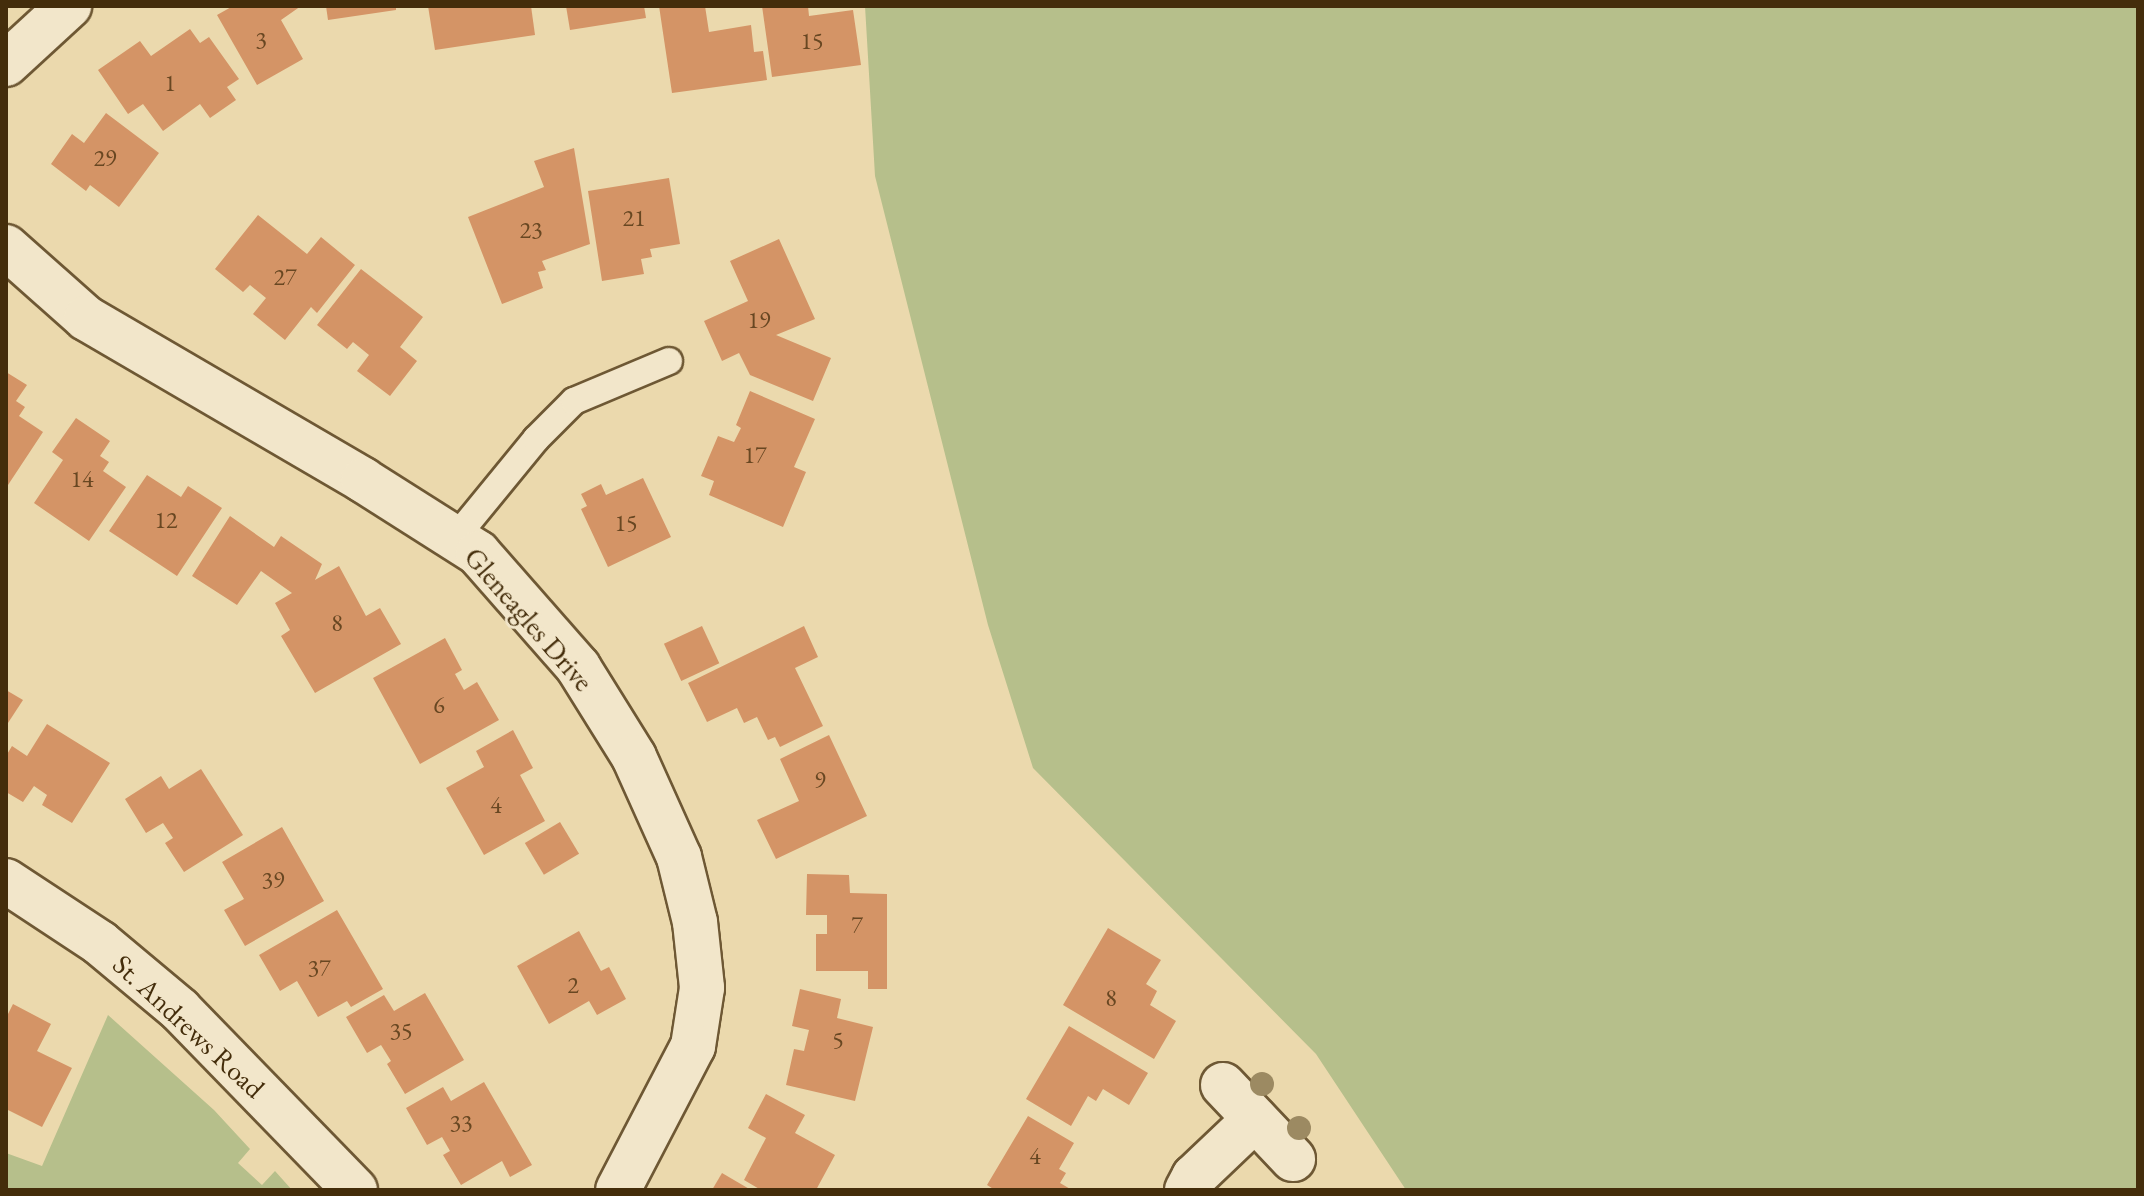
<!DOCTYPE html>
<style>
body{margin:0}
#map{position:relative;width:2144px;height:1196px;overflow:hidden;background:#ebd9ad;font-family:"EB Garamond",serif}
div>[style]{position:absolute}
.green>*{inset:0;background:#b6bf8b}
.building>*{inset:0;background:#d49466;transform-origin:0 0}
.roads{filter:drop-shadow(2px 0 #6e5834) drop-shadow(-2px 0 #6e5834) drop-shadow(0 2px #6e5834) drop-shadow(0 -2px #6e5834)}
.service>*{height:26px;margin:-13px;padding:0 13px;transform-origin:13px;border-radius:13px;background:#f2e6ca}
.minor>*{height:44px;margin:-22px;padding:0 22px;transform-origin:22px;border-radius:22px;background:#f2e6ca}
.trees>*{width:24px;height:24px;margin:-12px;border-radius:50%;background:#9c8a62}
span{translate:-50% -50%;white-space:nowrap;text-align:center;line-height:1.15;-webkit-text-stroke:6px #f2e6ca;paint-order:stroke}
.number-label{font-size:24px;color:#684722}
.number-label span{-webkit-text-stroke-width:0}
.street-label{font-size:28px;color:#442d0b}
.frame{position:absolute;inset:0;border:8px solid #442d0b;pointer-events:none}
</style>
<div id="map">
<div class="green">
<div style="clip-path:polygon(865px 6px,2138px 6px,2138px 1190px,1406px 1190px,1316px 1054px,1033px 768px,988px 625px,875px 176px)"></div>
<div style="clip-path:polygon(108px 1015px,214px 1110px,250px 1149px,238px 1163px,262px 1185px,275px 1171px,292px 1190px,6px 1190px,6px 1153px,42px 1166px)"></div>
</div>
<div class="building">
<div style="clip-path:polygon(233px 6px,301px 6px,281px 20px,303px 59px,257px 85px,217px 15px)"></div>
<div style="clip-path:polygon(326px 6px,396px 6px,396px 10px,328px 20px)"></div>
<div style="clip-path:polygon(428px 6px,531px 6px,535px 35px,435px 50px)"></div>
<div style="clip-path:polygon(566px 6px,644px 6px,646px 18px,570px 30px)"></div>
<div style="clip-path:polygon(659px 6px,705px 6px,709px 32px,751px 25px,754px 52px,763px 51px,767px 80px,672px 93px)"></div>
<div style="clip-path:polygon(762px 6px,808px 6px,809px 16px,853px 10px,861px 65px,772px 77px)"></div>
<div style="clip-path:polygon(190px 29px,200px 43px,209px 37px,239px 79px,227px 87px,236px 100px,210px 118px,200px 104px,163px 131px,143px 104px,128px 114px,98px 70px,140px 41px,151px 56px)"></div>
<div style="clip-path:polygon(106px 113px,159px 153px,119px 207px,90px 185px,86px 191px,51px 164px,72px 134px,84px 143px)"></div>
<div style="clip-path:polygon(574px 148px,590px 244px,542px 261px,546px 270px,538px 272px,543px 288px,502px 304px,468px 217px,544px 187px,534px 161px)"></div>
<div style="clip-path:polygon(669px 178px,680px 244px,650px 249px,652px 257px,641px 259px,644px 274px,602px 281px,588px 191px)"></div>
<div style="clip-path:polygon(258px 215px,307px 254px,321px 237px,355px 265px,317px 313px,311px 307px,285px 340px,253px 314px,266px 298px,250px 285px,243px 292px,215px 269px)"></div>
<div style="clip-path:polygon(779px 239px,815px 319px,776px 335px,831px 358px,813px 401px,750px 375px,739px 353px,722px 361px,704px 321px,748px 301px,730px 261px)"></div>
<div style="clip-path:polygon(361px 269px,423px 317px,400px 347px,417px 361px,390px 396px,357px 371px,369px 355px,353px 342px,347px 349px,317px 325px)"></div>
<div style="clip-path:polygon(6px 372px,27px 385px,16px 401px,25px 407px,19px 416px,43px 432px,8px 485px)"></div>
<div style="clip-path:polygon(750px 391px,815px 419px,794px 467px,806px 472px,783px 527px,709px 495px,714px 481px,701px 476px,718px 436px,734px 442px,741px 428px,736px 425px)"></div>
<div style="clip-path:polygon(76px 418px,110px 441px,100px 456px,109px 462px,103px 471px,126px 487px,89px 541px,34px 503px,63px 460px,52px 452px)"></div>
<div style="clip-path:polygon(147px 475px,181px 497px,188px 486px,222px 508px,177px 576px,109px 531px)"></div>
<div style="clip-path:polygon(643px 478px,671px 537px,608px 567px,581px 509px,587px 506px,581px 494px,601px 484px,606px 495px)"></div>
<div style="clip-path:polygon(230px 516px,274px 547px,281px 536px,322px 564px,315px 580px,339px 566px,366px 616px,380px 608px,401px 644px,315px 693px,281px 636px,290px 630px,275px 603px,292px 593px,261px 571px,237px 605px,192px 576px)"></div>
<div style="left:702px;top:626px;width:41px;height:42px;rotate:65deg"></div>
<div style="clip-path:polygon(804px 626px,818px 657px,795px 668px,823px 726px,780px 747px,775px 737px,768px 740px,757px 717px,744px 723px,737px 708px,707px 722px,688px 683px)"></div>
<div style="clip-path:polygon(445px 638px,462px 670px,455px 674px,464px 690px,477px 682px,499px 720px,420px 764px,373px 678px)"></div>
<div style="clip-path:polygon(6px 690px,23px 700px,6px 726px)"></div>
<div style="clip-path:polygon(47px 724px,110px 763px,72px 823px,42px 805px,47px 795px,34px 786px,23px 802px,6px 792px,6px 756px,12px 746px,27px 756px)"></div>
<div style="clip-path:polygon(513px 730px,533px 768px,520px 775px,545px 821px,484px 855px,446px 788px,484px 767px,476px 751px)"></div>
<div style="clip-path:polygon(829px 735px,867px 816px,776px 859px,757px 820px,799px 801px,780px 759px)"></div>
<div style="clip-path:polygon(201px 769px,243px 835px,184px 872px,165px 843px,173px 838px,163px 823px,146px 833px,125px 799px,161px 776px,169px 789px)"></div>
<div style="left:560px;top:822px;width:37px;height:41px;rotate:59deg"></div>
<div style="clip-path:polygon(282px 827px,324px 901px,245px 946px,224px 910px,244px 899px,222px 862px)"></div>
<div style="clip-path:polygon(807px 874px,849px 875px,850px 893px,887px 894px,887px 989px,868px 989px,868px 971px,816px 971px,816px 934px,827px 934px,827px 915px,806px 915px)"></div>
<div style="clip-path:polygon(337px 910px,383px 989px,351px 1007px,347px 1001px,318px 1017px,297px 981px,280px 991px,259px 955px)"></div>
<div style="clip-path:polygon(1108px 928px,1161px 960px,1146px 984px,1157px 991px,1150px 1005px,1176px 1021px,1154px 1059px,1063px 1005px)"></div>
<div style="clip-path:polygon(579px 931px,601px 971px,609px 967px,626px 999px,597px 1015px,589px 1001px,549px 1024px,517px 966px)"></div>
<div style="clip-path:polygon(800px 989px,841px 999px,837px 1018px,873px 1027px,855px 1101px,786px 1085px,794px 1049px,804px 1051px,809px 1030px,792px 1026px)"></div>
<div style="clip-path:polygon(425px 993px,464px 1060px,405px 1094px,387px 1064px,391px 1061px,381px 1045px,367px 1053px,346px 1017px,384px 995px,394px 1011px)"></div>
<div style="clip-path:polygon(13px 1004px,51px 1024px,37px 1051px,72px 1068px,42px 1127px,6px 1109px,6px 1018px)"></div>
<div style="clip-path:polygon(1069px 1026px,1148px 1073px,1129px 1105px,1103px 1089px,1096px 1101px,1088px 1096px,1071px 1126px,1026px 1099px)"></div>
<div style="clip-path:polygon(484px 1082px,532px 1165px,510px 1177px,502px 1161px,461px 1185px,443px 1155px,450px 1151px,442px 1137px,427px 1145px,406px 1108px,443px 1087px,451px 1101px)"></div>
<div style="clip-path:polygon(766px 1094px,805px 1115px,795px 1133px,835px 1155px,816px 1190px,761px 1190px,744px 1180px,766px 1138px,748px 1128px)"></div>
<div style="clip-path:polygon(1028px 1116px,1074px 1143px,1059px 1169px,1066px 1173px,1060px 1183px,1072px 1190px,995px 1190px,987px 1185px)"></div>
<div style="clip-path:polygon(722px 1173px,751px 1190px,712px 1190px)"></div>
</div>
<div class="roads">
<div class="service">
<div style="left:455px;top:538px;width:128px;rotate:-50.7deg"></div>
<div style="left:536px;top:439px;width:54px;rotate:-45deg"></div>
<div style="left:574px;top:401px;width:103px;rotate:-22.8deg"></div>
</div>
<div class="minor">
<div style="left:6px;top:64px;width:86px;rotate:-42.6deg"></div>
<div style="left:6px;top:247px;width:107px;rotate:41.6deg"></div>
<div style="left:86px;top:318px;width:321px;rotate:30.3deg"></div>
<div style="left:363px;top:480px;width:136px;rotate:32.4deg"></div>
<div style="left:478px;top:553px;width:152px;rotate:48.7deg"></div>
<div style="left:578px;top:667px;width:106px;rotate:58.1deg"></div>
<div style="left:634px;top:757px;width:110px;rotate:65.8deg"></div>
<div style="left:679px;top:857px;width:67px;rotate:76.2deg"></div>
<div style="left:695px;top:922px;width:66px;rotate:83.9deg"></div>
<div style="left:702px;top:988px;width:59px;rotate:98.8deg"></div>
<div style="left:693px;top:1046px;width:162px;rotate:117.5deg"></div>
<div style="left:6px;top:881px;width:113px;rotate:33.4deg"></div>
<div style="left:100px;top:943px;width:104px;rotate:39.9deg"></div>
<div style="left:180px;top:1010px;width:251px;rotate:45.8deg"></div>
<div style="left:1223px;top:1085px;width:102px;rotate:46.6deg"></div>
<div style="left:1187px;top:1190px;width:15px;rotate:-62deg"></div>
<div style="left:1194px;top:1177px;width:84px;rotate:-43.6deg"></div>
</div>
</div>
<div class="trees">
<div style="left:1262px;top:1084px"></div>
<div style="left:1299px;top:1128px"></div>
</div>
<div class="number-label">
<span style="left:261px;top:40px">3</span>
<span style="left:812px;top:41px">15</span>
<span style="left:170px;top:83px">1</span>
<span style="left:105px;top:158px">29</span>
<span style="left:634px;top:218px">21</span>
<span style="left:531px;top:230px">23</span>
<span style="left:285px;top:277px">27</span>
<span style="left:759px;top:320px">19</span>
<span style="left:755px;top:455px">17</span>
<span style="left:82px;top:479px">14</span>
<span style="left:166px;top:520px">12</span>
<span style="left:626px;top:523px">15</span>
<span style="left:337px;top:623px">8</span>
<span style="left:439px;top:705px">6</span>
<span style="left:820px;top:780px">9</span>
<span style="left:496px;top:805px">4</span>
<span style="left:273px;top:880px">39</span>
<span style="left:857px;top:925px">7</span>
<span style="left:319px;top:968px">37</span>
<span style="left:573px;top:985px">2</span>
<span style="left:1111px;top:998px">8</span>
<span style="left:401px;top:1031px">35</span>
<span style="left:838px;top:1040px">5</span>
<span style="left:461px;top:1123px">33</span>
<span style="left:1035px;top:1156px">4</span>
</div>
<div class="street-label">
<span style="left:529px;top:619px;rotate:49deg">Gleneagles Drive</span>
<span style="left:189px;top:1026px;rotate:43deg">St. Andrews Road</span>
</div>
<div class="frame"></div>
</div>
